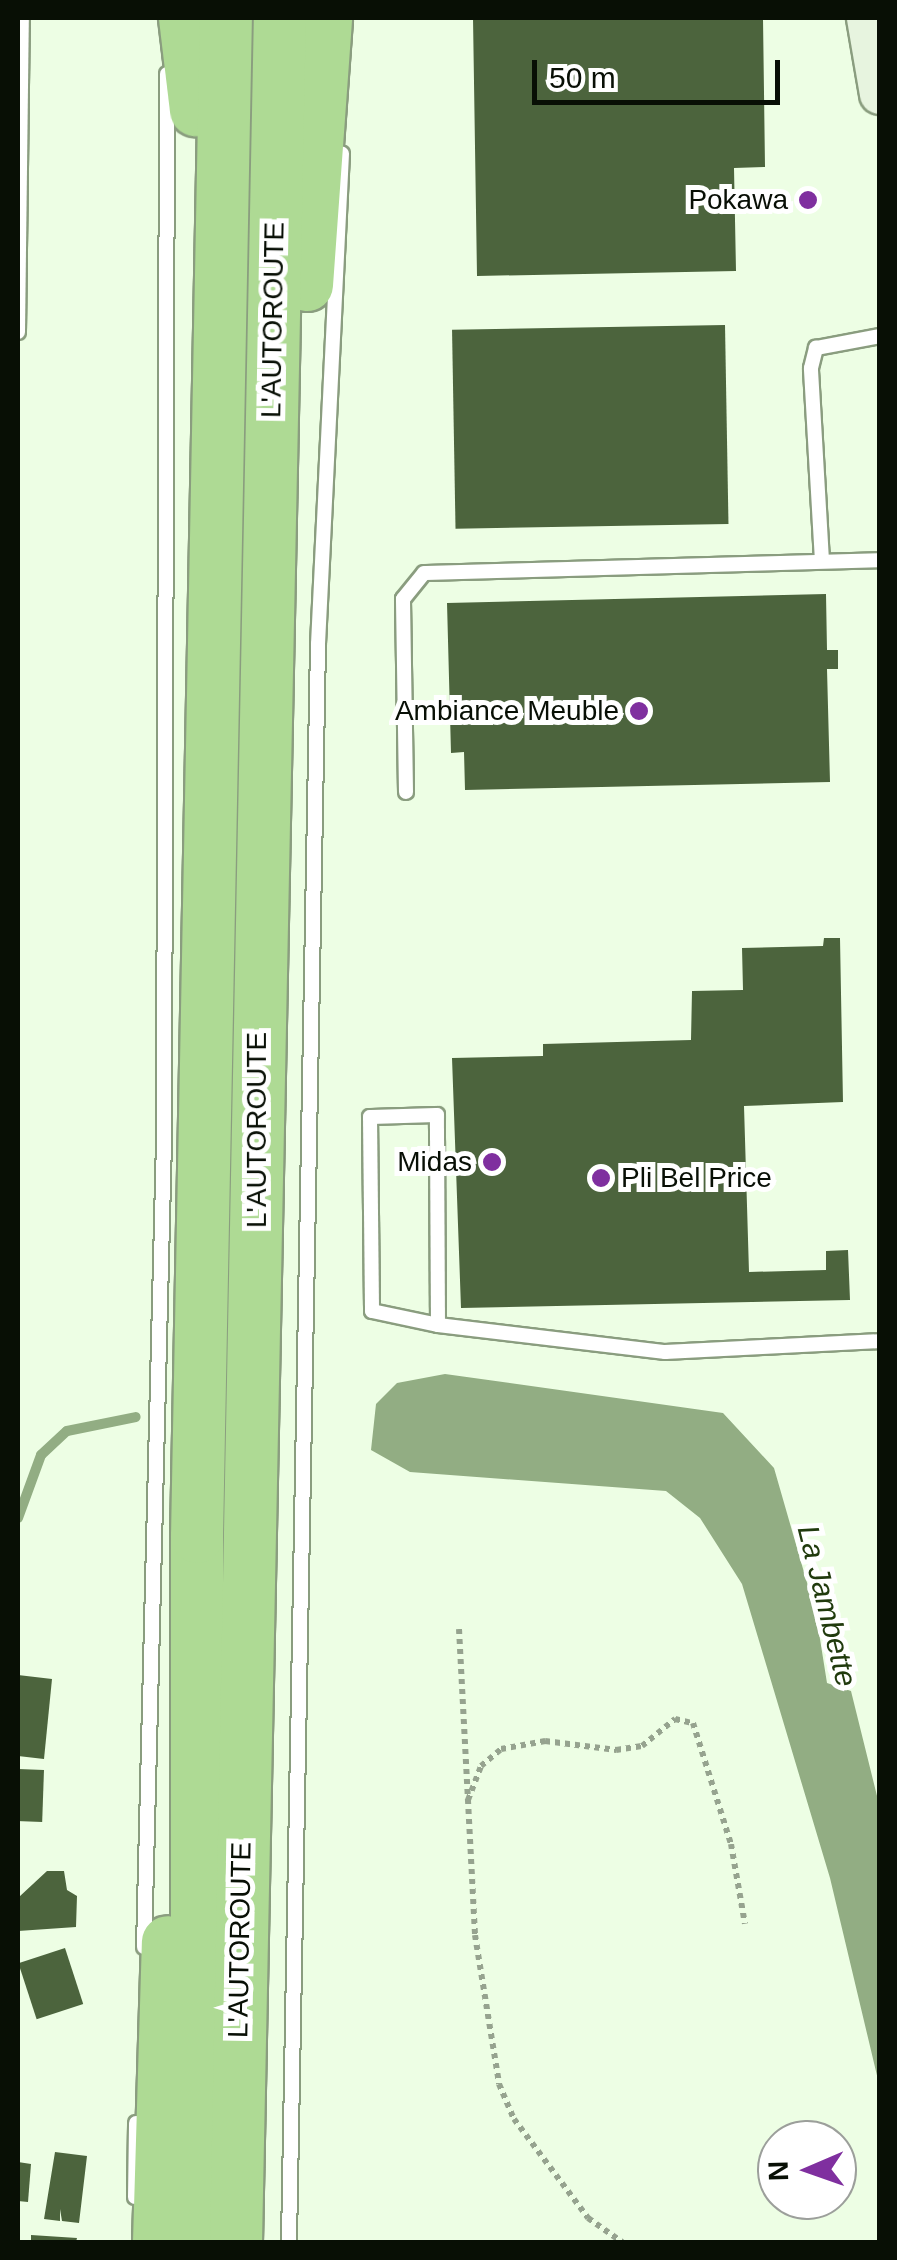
<!DOCTYPE html>
<style>
body{margin:0}
#map{position:relative;width:897px;height:2260px;overflow:hidden;background:#edfee4;font-family:Arial,sans-serif}
div>[style]{position:absolute}
.water>*{inset:0;background:#92ad83}
.stream>*{height:10px;margin:-5px;padding:0 5px;transform-origin:5px;border-radius:5px;background:#92ad83}
.building>*{inset:0;background:#4c643d;transform-origin:0 0}
.path>*{height:6px;margin-top:-3px;transform-origin:0;background:repeating-linear-gradient(90deg,#96a38f 0 5px,transparent 0 10px)}
.roads{filter:drop-shadow(2px 0 #8a9d7f) drop-shadow(-2px 0 #8a9d7f) drop-shadow(0 2px #8a9d7f) drop-shadow(0 -2px #8a9d7f)}
.lane>*{height:14px;margin:-7px;padding:0 7px;transform-origin:7px;border-radius:7px;background:#fff}
.secondary>*{height:40px;margin:-20px;padding:0 20px;transform-origin:20px;border-radius:20px;background:#e7f4df}
.highway>*{height:52px;margin:-26px;padding:0 26px;transform-origin:26px;border-radius:26px;background:#aeda94}
.dots>*{width:28px;height:28px;translate:-50% -50%;box-sizing:border-box;border:5px solid #fff;border-radius:50%}
span{translate:-50% -50%;white-space:nowrap;text-align:center;line-height:1.15;-webkit-text-stroke:10px #fff;paint-order:stroke}
.poi-label{font-size:28px;color:#080f05}
.right{translate:-100% -50%;text-align:right}
.left{translate:0 -50%;text-align:left}
.street-label{font-size:28px;color:#080f05}
.water-label{font-size:30px;color:#203a0d;font-style:italic}
.frame{position:absolute;inset:0;border:20px solid #080f05;pointer-events:none}
.north{position:absolute;left:757px;top:2120px;width:100px;height:100px;box-sizing:border-box;background:#fff;border:2px solid #9c9f9b;border-radius:50%;rotate:268deg;font-size:28px;font-weight:700;line-height:40px;text-align:center;color:#080f05}
.north::after{content:'';display:block;margin:auto;width:35px;height:45px;background:#7f2f9f;clip-path:polygon(50% 0,100% 100%,50% 72%,0 100%)}
.scale{position:absolute;left:532px;top:60px;width:248px;height:45px;box-sizing:border-box;border:5px solid #080f05;border-top:0;padding-left:12px;font-size:30px;line-height:35px;white-space:nowrap;color:#080f05;-webkit-text-stroke:8px #fff;paint-order:stroke}
</style>
<div id="map">
<div class="water">
<div style="clip-path:polygon(445px 1374px,723px 1413px,774px 1468px,816px 1614px,827px 1683px,851px 1691px,879px 1804px,879px 2084px,830px 1878px,742px 1584px,700px 1518px,666px 1491px,410px 1472px,371px 1450px,376px 1404px,397px 1383px)"></div>
</div>
<div class="stream">
<div style="left:18px;top:1518px;width:67px;rotate:-69.9deg"></div>
<div style="left:41px;top:1455px;width:35px;rotate:-43deg"></div>
<div style="left:67px;top:1431px;width:70px;rotate:-11.5deg"></div>
</div>
<div class="building">
<div style="clip-path:polygon(473px 18px,763px 18px,765px 167px,734px 168px,736px 271px,477px 276px)"></div>
<div style="left:725px;top:325px;width:199px;height:273px;rotate:89deg"></div>
<div style="clip-path:polygon(826px 594px,827px 650px,838px 650px,838px 669px,827px 669px,830px 782px,465px 790px,464px 752px,451px 753px,447px 603px)"></div>
<div style="clip-path:polygon(824px 938px,840px 938px,843px 1102px,744px 1106px,749px 1272px,826px 1270px,826px 1251px,848px 1250px,850px 1300px,461px 1308px,452px 1058px,543px 1056px,543px 1044px,691px 1040px,692px 991px,743px 990px,742px 948px,823px 946px)"></div>
<div style="clip-path:polygon(18px 1675px,52px 1679px,44px 1759px,18px 1756px)"></div>
<div style="left:18px;top:1769px;width:26px;height:52px;rotate:2deg"></div>
<div style="clip-path:polygon(47px 1871px,64px 1871px,67px 1890px,77px 1896px,76px 1927px,18px 1931px,19px 1897px)"></div>
<div style="left:65px;top:1948px;width:59px;height:49px;rotate:72deg"></div>
<div style="clip-path:polygon(55px 2152px,87px 2156px,79px 2223px,62px 2221px,60px 2209px,60px 2221px,44px 2219px)"></div>
<div style="clip-path:polygon(18px 2162px,31px 2164px,28px 2202px,18px 2201px)"></div>
<div style="clip-path:polygon(31px 2235px,77px 2238px,76px 2242px,31px 2242px)"></div>
</div>
<div class="path">
<div style="left:459px;top:1629px;width:306px;rotate:87deg"></div>
<div style="left:475px;top:1935px;width:151px;rotate:80.8deg"></div>
<div style="left:499px;top:2084px;width:38px;rotate:67deg"></div>
<div style="left:514px;top:2119px;width:124px;rotate:53.2deg"></div>
<div style="left:588px;top:2218px;width:42px;rotate:35.2deg"></div>
<div style="left:468px;top:1800px;width:36px;rotate:-69deg"></div>
<div style="left:481px;top:1766px;width:26px;rotate:-40deg"></div>
<div style="left:501px;top:1749px;width:45px;rotate:-10.3deg"></div>
<div style="left:545px;top:1741px;width:72px;rotate:7.2deg"></div>
<div style="left:616px;top:1750px;width:26px;rotate:-9deg"></div>
<div style="left:642px;top:1746px;width:43px;rotate:-39.3deg"></div>
<div style="left:675px;top:1719px;width:18px;rotate:13deg"></div>
<div style="left:693px;top:1723px;width:127px;rotate:72.6deg"></div>
<div style="left:731px;top:1844px;width:81px;rotate:80.1deg"></div>
</div>
<div class="roads">
<div class="lane">
<div style="left:18px;top:332px;width:314px;rotate:-89.3deg"></div>
<div style="left:822px;top:561px;width:193px;rotate:-93.3deg"></div>
<div style="left:811px;top:368px;width:21px;rotate:-76deg"></div>
<div style="left:816px;top:348px;width:65px;rotate:-10.6deg"></div>
<div style="left:406px;top:792px;width:193px;rotate:-90.9deg"></div>
<div style="left:403px;top:599px;width:33px;rotate:-51deg"></div>
<div style="left:424px;top:573px;width:456px;rotate:-1.6deg"></div>
<div style="left:438px;top:1325px;width:210px;rotate:-90.3deg"></div>
<div style="left:437px;top:1115px;width:67px;rotate:178.3deg"></div>
<div style="left:370px;top:1117px;width:194px;rotate:89.4deg"></div>
<div style="left:372px;top:1311px;width:67px;rotate:12deg"></div>
<div style="left:438px;top:1325px;width:229px;rotate:6.8deg"></div>
<div style="left:665px;top:1352px;width:215px;rotate:-2.9deg"></div>
<div style="left:144px;top:1947px;width:809px;rotate:-88.58deg"></div>
<div style="left:164px;top:1138px;width:1064px;rotate:-89.84deg"></div>
<div style="left:135px;top:2197px;width:74px;rotate:-89.2deg"></div>
<div style="left:289px;top:2242px;width:1598px;rotate:-88.96deg"></div>
<div style="left:318px;top:644px;width:491px;rotate:-87.2deg"></div>
</div>
<div class="secondary">
<div style="left:867px;top:18px;width:77px;rotate:80.3deg"></div>
</div>
<div class="highway">
<div style="left:185px;top:18px;width:93px;rotate:83.2deg"></div>
<div style="left:307px;top:285px;width:268px;rotate:-85.9deg"></div>
<div style="left:159px;top:2242px;width:300px;rotate:-88.3deg"></div>
<div style="left:197px;top:2242px;width:705px;rotate:-90deg"></div>
<div style="left:197px;top:1537px;width:1519px;rotate:-88.91deg"></div>
<div style="left:236px;top:2242px;width:2224px;rotate:-88.87deg"></div>
</div>
</div>
<div class="dots">
<div style="left:808px;top:200px;background:#7f2f9f"></div>
<div style="left:639px;top:711px;background:#7f2f9f"></div>
<div style="left:492px;top:1162px;background:#7f2f9f"></div>
<div style="left:601px;top:1178px;background:#7f2f9f"></div>
</div>
<div class="poi-label">
<span class="right" style="left:788px;top:200px">Pokawa</span>
<span class="right" style="left:619px;top:711px">Ambiance Meuble</span>
<span class="right" style="left:472px;top:1162px">Midas</span>
<span class="left" style="left:621px;top:1178px">Pli Bel Price</span>
</div>
<div class="street-label">
<span style="left:273px;top:320px;rotate:-89deg">L'AUTOROUTE</span>
<span style="left:257px;top:1130px;rotate:-90deg">L'AUTOROUTE</span>
<span style="left:240px;top:1940px;rotate:-89deg">L'AUTOROUTE</span>
</div>
<div class="water-label">
<span style="left:827px;top:1606px;rotate:76deg">La Jambette</span>
</div>
<div class="frame"></div>
<div class="north">N</div>
<div class="scale">50 m</div>
</div>
